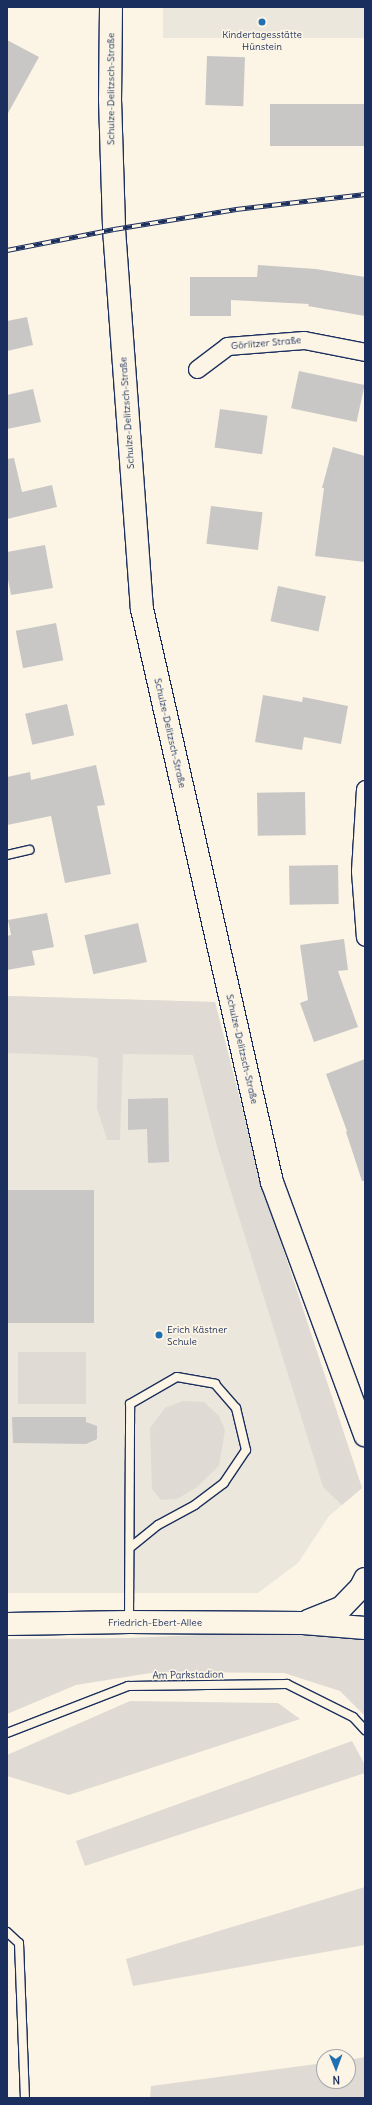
<!DOCTYPE html>
<meta charset="utf-8">
<style>
body{margin:0}
#map{position:relative;width:372px;height:2105px;overflow:hidden;background:#fcf5e5;font-family:Delius,sans-serif}
div>[style]{position:absolute}
.built>*{inset:0;background:#ece7dc;transform-origin:0 0}
.green>*{inset:0;background:#dfdbd4;transform-origin:0 0}
.building>*{inset:0;background:#c8c7c6;transform-origin:0 0}
.roads{filter:drop-shadow(1px 0 #1b2f5e) drop-shadow(-1px 0 #1b2f5e) drop-shadow(0 1px #1b2f5e) drop-shadow(0 -1px #1b2f5e)}
.lane>*{height:8px;margin:-4px;padding:0 4px;transform-origin:4px;border-radius:4px;background:#fcf5e5}
.street>*{height:17px;margin:-8.5px;padding:0 8.5px;transform-origin:8.5px;border-radius:8.5px;background:#fcf5e5}
.secondary>*{height:22px;margin:-11px;padding:0 11px;transform-origin:11px;border-radius:11px;background:#fcf5e5}
.rail>*{height:4.5px;margin-top:-2.25px;transform-origin:0;background:repeating-linear-gradient(90deg,#fcf5e5 0 9px,#1b2f5e 0 18px);box-sizing:border-box;border-block:1px solid #1b2f5e}
.dots>*{width:11px;height:11px;translate:-50% -50%;box-sizing:border-box;border:2px solid #fcf5e5;border-radius:50%}
span{translate:-50% -50%;white-space:nowrap;text-align:center;line-height:1.15;-webkit-text-stroke:3.5px #fcf5e5;paint-order:stroke}
.poi-label{font-size:10px;color:#1b2f5e}
.left{translate:0 -50%;text-align:left}
.street-label{font-size:10px;color:#1b2f5e}
.frame{position:absolute;inset:0;border:8px solid #1b2f5e;pointer-events:none}
.north{position:absolute;left:316px;top:2049px;width:40px;height:40px;box-sizing:border-box;background:#fcf5e5;border:1px solid #a2a6af;border-radius:50%;rotate:179deg;font-size:11px;font-weight:700;line-height:16px;text-align:center;color:#1b2f5e}
.north::after{content:'';display:block;margin:auto;width:14px;height:18px;background:#1f6fb2;clip-path:polygon(50% 0,100% 100%,50% 72%,0 100%)}
</style>
<div id="map">
<div class="built">
<div style="left:163px;top:7px;width:202px;height:31px"></div>
<div style="clip-path:polygon(7px 996px,215px 1002px,261px 1182px,362px 1488px,329px 1516px,298px 1563px,258px 1593px,7px 1593px)"></div>
</div>
<div class="green">
<div style="clip-path:polygon(7px 996px,215px 1002px,261px 1182px,362px 1488px,342px 1505px,323px 1487px,218px 1150px,193px 1055px,123px 1054px,120px 1140px,107px 1140px,97px 1108px,98px 1058px,88px 1056px,7px 1053px)"></div>
<div style="left:18px;top:1352px;width:68px;height:52px"></div>
<div style="clip-path:polygon(183px 1401px,204px 1402px,219px 1416px,225px 1430px,219px 1466px,197px 1487px,177px 1499px,161px 1500px,152px 1489px,150px 1428px,165px 1408px)"></div>
<div style="clip-path:polygon(273px 1632px,365px 1635px,365px 1716px,340px 1691px,284px 1673px,157px 1672px,76px 1685px,7px 1714px,7px 1639px,127px 1638px)"></div>
<div style="clip-path:polygon(130px 1701px,278px 1703px,300px 1719px,69px 1795px,7px 1776px,7px 1755px)"></div>
<div style="clip-path:polygon(352px 1741px,365px 1765px,365px 1773px,85px 1866px,76px 1841px)"></div>
<div style="clip-path:polygon(365px 1887px,365px 1945px,133px 1986px,126px 1959px)"></div>
<div style="clip-path:polygon(365px 2057px,365px 2098px,150px 2098px,151px 2086px,324px 2063px,324px 2081px,348px 2081px,348px 2060px)"></div>
</div>
<div class="building">
<div style="clip-path:polygon(7px 40px,39px 57px,7px 115px)"></div>
<div style="left:207px;top:56px;width:38px;height:49px;rotate:2deg"></div>
<div style="left:270px;top:104px;width:95px;height:42px"></div>
<div style="clip-path:polygon(258px 265px,316px 269px,365px 277px,365px 316px,308px 306px,309px 304px,231px 300px,231px 316px,190px 316px,190px 277px,257px 277px)"></div>
<div style="clip-path:polygon(27px 317px,33px 345px,7px 351px,7px 321px)"></div>
<div style="left:299px;top:371px;width:67px;height:38px;rotate:12deg"></div>
<div style="clip-path:polygon(33px 389px,41px 422px,7px 429px,7px 395px)"></div>
<div style="left:220px;top:409px;width:48px;height:39px;rotate:8deg"></div>
<div style="clip-path:polygon(333px 447px,365px 456px,365px 562px,315px 556px,324px 488px,322px 488px)"></div>
<div style="clip-path:polygon(14px 458px,22px 492px,52px 485px,57px 507px,7px 519px,7px 459px)"></div>
<div style="left:211px;top:506px;width:52px;height:38px;rotate:7deg"></div>
<div style="clip-path:polygon(45px 545px,53px 588px,11px 595px,7px 574px,7px 552px)"></div>
<div style="left:278px;top:586px;width:49px;height:36px;rotate:12deg"></div>
<div style="left:56px;top:623px;width:38px;height:41px;rotate:79deg"></div>
<div style="clip-path:polygon(263px 695px,302px 702px,303px 697px,348px 706px,341px 744px,304px 737px,302px 750px,255px 742px)"></div>
<div style="left:67px;top:704px;width:32px;height:43px;rotate:77deg"></div>
<div style="clip-path:polygon(96px 765px,105px 805px,97px 806px,111px 874px,65px 883px,51px 816px,7px 825px,7px 777px,30px 772px,31px 780px)"></div>
<div style="left:305px;top:792px;width:43px;height:48px;rotate:89deg"></div>
<div style="left:338px;top:865px;width:39px;height:49px;rotate:89deg"></div>
<div style="clip-path:polygon(47px 913px,54px 947px,32px 951px,35px 965px,7px 970px,7px 936px,11px 935px,8px 920px)"></div>
<div style="left:138px;top:923px;width:40px;height:55px;rotate:77deg"></div>
<div style="clip-path:polygon(344px 939px,348px 970px,338px 971px,358px 1027px,314px 1042px,300px 1003px,308px 1000px,300px 945px)"></div>
<div style="clip-path:polygon(365px 1059px,365px 1181px,362px 1181px,346px 1132px,347px 1131px,326px 1074px)"></div>
<div style="clip-path:polygon(168px 1098px,169px 1162px,148px 1163px,147px 1129px,128px 1130px,128px 1099px)"></div>
<div style="left:7px;top:1190px;width:87px;height:133px"></div>
<div style="clip-path:polygon(12px 1417px,86px 1417px,86px 1422px,97px 1426px,97px 1439px,86px 1444px,13px 1443px)"></div>
</div>
<div class="roads">
<div class="lane">
<div style="left:7px;top:855px;width:23px;rotate:-13deg"></div>
<div style="left:129px;top:1621px;width:217px;rotate:-89.7deg"></div>
<div style="left:130px;top:1404px;width:54px;rotate:-29.9deg"></div>
<div style="left:177px;top:1377px;width:39px;rotate:10deg"></div>
<div style="left:215px;top:1384px;width:32px;rotate:49deg"></div>
<div style="left:236px;top:1408px;width:43px;rotate:76.6deg"></div>
<div style="left:246px;top:1450px;width:40px;rotate:124deg"></div>
<div style="left:224px;top:1483px;width:36px;rotate:143deg"></div>
<div style="left:195px;top:1505px;width:42px;rotate:151.6deg"></div>
<div style="left:158px;top:1525px;width:36px;rotate:141deg"></div>
<div style="left:7px;top:1733px;width:130px;rotate:-21.2deg"></div>
<div style="left:128px;top:1686px;width:159px;rotate:-0.7deg"></div>
<div style="left:287px;top:1684px;width:74px;rotate:26.6deg"></div>
<div style="left:353px;top:1717px;width:18px;rotate:47deg"></div>
<div style="left:7px;top:1932px;width:16px;rotate:43deg"></div>
<div style="left:19px;top:1943px;width:155px;rotate:87.8deg"></div>
</div>
<div class="street">
<div style="left:197px;top:369px;width:38px;rotate:-37deg"></div>
<div style="left:227px;top:346px;width:77px;rotate:-4.5deg"></div>
<div style="left:304px;top:340px;width:62px;rotate:11.1deg"></div>
<div style="left:365px;top:789px;width:82px;rotate:93.5deg"></div>
<div style="left:360px;top:871px;width:66px;rotate:85.7deg"></div>
</div>
<div class="secondary">
<div style="left:111px;top:7px;width:92px;rotate:90.6deg"></div>
<div style="left:110px;top:99px;width:130px;rotate:88.2deg"></div>
<div style="left:114px;top:229px;width:381px;rotate:85.8deg"></div>
<div style="left:142px;top:609px;width:588px;rotate:77.22deg"></div>
<div style="left:272px;top:1182px;width:270px;rotate:69.8deg"></div>
<div style="left:308px;top:1621px;width:35px;rotate:-22deg"></div>
<div style="left:341px;top:1608px;width:29px;rotate:-46deg"></div>
<div style="left:361px;top:1587px;width:9px;rotate:-63deg"></div>
<div style="left:7px;top:1624px;width:122px;rotate:-0.9deg"></div>
<div style="left:129px;top:1622px;width:174px;rotate:0.3deg"></div>
<div style="left:303px;top:1623px;width:62px;rotate:4.6deg"></div>
</div>
</div>
<div class="rail">
<div style="left:7px;top:250px;width:109px;rotate:-11.1deg"></div>
<div style="left:114px;top:229px;width:124px;rotate:-9.3deg"></div>
<div style="left:236px;top:209px;width:130px;rotate:-6.6deg"></div>
</div>
<div class="dots">
<div style="left:262px;top:22px;background:#1f6fb2"></div>
<div style="left:159px;top:1335px;background:#1f6fb2"></div>
</div>
<div class="poi-label">
<span style="left:262px;top:40px">Kindertagesstätte<br>Hünstein</span>
<span class="left" style="left:167px;top:1335px">Erich Kästner<br>Schule</span>
</div>
<div class="street-label">
<span style="left:111px;top:89px;rotate:-90deg">Schulze-Delitzsch-Straße</span>
<span style="left:266px;top:343px;rotate:-5deg">Görlitzer Straße</span>
<span style="left:127px;top:413px;rotate:-94deg">Schulze-Delitzsch-Straße</span>
<span style="left:170px;top:733px;rotate:77deg">Schulze-Delitzsch-Straße</span>
<span style="left:242px;top:1049px;rotate:77deg">Schulze-Delitzsch-Straße</span>
<span style="left:155px;top:1623px">Friedrich-Ebert-Allee</span>
<span style="left:188px;top:1675px;rotate:-1deg">Am Parkstadion</span>
</div>
<div class="frame"></div>
<div class="north">N</div>
</div>
